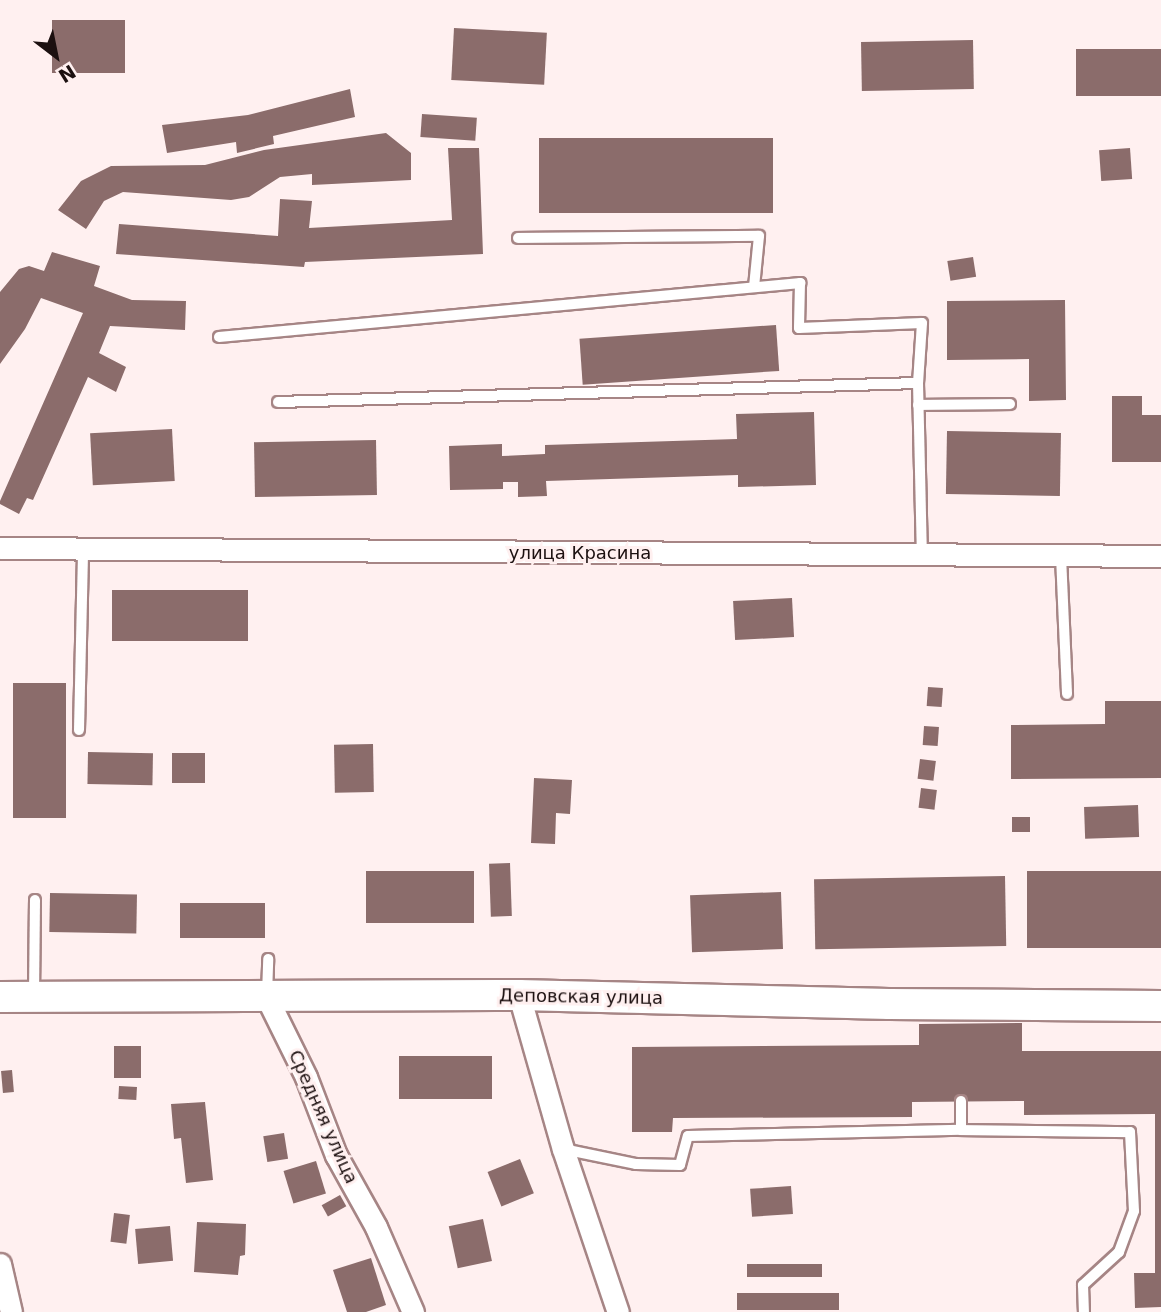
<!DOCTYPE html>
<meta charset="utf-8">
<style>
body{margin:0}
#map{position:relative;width:1161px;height:1312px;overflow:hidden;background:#fff0f0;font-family:"DejaVu Sans",sans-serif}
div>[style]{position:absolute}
.building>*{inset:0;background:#8b6c6b;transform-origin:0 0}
.roads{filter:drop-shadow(2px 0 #a68585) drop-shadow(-2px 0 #a68585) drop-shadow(0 2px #a68585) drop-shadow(0 -2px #a68585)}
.service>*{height:10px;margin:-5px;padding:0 5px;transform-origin:5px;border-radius:5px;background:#fff}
.minor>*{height:21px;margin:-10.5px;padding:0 10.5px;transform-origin:10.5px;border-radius:10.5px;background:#fff}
.secondary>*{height:30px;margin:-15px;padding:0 15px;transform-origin:15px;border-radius:15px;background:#fff}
span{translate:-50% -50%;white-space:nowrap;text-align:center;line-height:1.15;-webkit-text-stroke:6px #fff0f0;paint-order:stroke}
.street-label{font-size:18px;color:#1c1010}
.north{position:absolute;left:21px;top:21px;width:70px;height:70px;-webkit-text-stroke:5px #fff0f0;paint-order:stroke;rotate:148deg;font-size:19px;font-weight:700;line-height:28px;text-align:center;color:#1c1010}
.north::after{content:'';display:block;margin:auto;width:24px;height:32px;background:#1c1010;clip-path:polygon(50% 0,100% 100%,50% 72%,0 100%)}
</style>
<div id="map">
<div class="building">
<div style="left:52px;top:20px;width:73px;height:53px"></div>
<div style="left:454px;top:28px;width:93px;height:52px;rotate:3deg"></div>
<div style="left:973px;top:40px;width:49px;height:112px;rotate:89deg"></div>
<div style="left:1076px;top:49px;width:85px;height:47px"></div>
<div style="clip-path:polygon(350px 89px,355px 117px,273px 136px,274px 144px,237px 153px,236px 142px,167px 153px,162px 125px,248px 115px)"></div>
<div style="left:422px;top:114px;width:55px;height:23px;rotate:4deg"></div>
<div style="clip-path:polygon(386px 133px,411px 153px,411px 180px,312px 185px,312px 174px,280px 177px,249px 197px,231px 200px,123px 192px,104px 201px,86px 229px,58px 210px,81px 181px,111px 166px,205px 165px,264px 150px)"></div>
<div style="left:539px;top:138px;width:234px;height:75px"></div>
<div style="clip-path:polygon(448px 148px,479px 148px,483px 254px,305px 262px,304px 267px,116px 254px,119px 224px,278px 236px,280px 199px,312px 201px,309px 228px,452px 220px)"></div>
<div style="left:1130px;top:148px;width:31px;height:31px;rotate:86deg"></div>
<div style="clip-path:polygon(52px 252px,100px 266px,94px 286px,132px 300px,186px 301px,185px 330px,110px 326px,99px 353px,126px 367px,116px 392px,88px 377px,33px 500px,27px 498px,19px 514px,0 504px,0 501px,83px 313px,41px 298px,25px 329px,0 364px,0 292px,19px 269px,29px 266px,44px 271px)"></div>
<div style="left:973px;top:257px;width:20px;height:26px;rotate:81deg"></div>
<div style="clip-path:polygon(1065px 300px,1066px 400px,1029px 401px,1029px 359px,947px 360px,947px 301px)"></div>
<div style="left:776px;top:325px;width:46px;height:197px;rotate:86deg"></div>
<div style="clip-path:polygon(1112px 396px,1142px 396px,1142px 415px,1161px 415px,1161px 462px,1112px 462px)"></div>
<div style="clip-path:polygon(814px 412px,816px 485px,738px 487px,738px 475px,546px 481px,547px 496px,518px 497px,518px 482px,503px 482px,503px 489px,450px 490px,449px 446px,502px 444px,502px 456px,545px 454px,545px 445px,737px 439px,736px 414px)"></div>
<div style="left:172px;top:429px;width:52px;height:82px;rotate:87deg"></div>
<div style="left:947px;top:431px;width:114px;height:63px;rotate:1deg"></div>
<div style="left:376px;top:440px;width:55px;height:122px;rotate:89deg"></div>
<div style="left:112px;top:590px;width:136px;height:51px"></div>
<div style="left:792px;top:598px;width:39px;height:59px;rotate:87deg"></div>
<div style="left:13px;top:683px;width:53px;height:135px"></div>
<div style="left:928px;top:687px;width:15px;height:19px;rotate:4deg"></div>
<div style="clip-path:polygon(1105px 701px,1161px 701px,1161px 778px,1011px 779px,1011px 725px,1105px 724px)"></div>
<div style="left:924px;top:726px;width:15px;height:19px;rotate:4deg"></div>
<div style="left:373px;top:744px;width:48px;height:39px;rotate:89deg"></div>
<div style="left:88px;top:752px;width:65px;height:32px;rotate:1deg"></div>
<div style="left:172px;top:753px;width:33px;height:30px"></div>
<div style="left:920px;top:759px;width:16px;height:20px;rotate:7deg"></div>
<div style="clip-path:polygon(534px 778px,572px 780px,570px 814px,556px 813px,555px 844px,531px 843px)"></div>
<div style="left:921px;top:788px;width:16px;height:20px;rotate:7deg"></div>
<div style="left:1138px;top:805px;width:32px;height:54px;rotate:88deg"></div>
<div style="left:1012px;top:817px;width:18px;height:15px"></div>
<div style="left:510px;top:863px;width:53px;height:21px;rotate:88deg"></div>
<div style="left:366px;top:871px;width:108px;height:52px"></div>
<div style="left:1027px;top:871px;width:134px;height:77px"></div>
<div style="left:1005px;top:876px;width:70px;height:191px;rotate:89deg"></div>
<div style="left:781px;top:892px;width:57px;height:91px;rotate:88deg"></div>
<div style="left:50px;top:893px;width:87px;height:39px;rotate:1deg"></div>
<div style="left:180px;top:903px;width:85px;height:35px"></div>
<div style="clip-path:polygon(1022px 1023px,1022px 1051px,1161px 1051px,1161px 1307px,1135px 1308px,1134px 1273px,1155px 1273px,1155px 1114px,1024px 1115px,1024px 1101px,912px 1102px,912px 1117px,673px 1118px,672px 1132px,632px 1132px,632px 1047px,919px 1045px,919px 1024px)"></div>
<div style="left:114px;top:1046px;width:27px;height:32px"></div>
<div style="left:399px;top:1056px;width:93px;height:43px"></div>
<div style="left:12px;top:1070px;width:22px;height:11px;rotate:85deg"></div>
<div style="left:119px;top:1086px;width:18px;height:13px;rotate:3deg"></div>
<div style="clip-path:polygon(205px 1102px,213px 1180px,186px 1183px,181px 1138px,174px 1139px,171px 1104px)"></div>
<div style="left:284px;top:1133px;width:26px;height:21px;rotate:81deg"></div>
<div style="left:520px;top:1159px;width:37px;height:35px;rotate:68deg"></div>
<div style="left:316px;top:1161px;width:34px;height:34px;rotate:73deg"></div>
<div style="left:791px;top:1186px;width:28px;height:41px;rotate:86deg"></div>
<div style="left:340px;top:1195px;width:13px;height:21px;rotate:61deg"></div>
<div style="left:114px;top:1213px;width:16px;height:29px;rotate:7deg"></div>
<div style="left:483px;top:1219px;width:43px;height:35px;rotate:78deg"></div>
<div style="clip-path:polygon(197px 1222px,246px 1224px,245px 1255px,240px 1256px,238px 1275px,194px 1272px)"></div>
<div style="left:170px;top:1226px;width:35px;height:35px;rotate:85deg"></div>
<div style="clip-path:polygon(371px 1258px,386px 1305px,366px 1312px,347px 1312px,333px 1270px)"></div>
<div style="left:822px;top:1264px;width:13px;height:75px;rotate:90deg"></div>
<div style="left:839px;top:1293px;width:17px;height:102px;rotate:90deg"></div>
</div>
<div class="roads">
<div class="service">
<div style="left:518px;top:238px;width:241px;rotate:-0.5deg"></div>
<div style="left:759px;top:236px;width:51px;rotate:95.6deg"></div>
<div style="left:219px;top:337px;width:584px;rotate:-5.31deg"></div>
<div style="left:800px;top:283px;width:45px;rotate:91.3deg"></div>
<div style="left:799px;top:328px;width:123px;rotate:-2.3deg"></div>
<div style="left:922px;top:323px;width:60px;rotate:93.8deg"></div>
<div style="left:278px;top:402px;width:640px;rotate:-1.7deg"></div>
<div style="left:918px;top:383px;width:172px;rotate:88.7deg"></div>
<div style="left:918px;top:405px;width:92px;rotate:-0.6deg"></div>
<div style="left:1061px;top:556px;width:138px;rotate:87.5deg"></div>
<div style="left:79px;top:730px;width:181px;rotate:-88.7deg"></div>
<div style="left:34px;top:995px;width:95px;rotate:-89.4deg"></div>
<div style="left:267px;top:995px;width:36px;rotate:-88deg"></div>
<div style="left:961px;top:1130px;width:169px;rotate:0.7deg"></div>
<div style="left:1130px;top:1132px;width:79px;rotate:87.1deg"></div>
<div style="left:1134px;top:1211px;width:44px;rotate:110.1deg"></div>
<div style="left:1119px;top:1252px;width:49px;rotate:137.5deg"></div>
<div style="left:1083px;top:1285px;width:27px;rotate:88deg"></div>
<div style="left:563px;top:1149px;width:75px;rotate:11.6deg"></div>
<div style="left:636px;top:1164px;width:44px;rotate:1.3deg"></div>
<div style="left:680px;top:1165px;width:30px;rotate:-75deg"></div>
<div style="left:688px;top:1136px;width:273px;rotate:-1.3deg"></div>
<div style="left:961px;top:1130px;width:29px;rotate:-90deg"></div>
</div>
<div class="minor">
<div style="left:0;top:548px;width:1161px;rotate:0.39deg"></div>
<div style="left:519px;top:995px;width:160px;rotate:74.1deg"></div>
<div style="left:563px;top:1149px;width:172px;rotate:71.4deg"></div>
<div style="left:267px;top:998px;width:88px;rotate:63.7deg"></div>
<div style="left:306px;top:1077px;width:84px;rotate:69deg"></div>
<div style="left:336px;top:1155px;width:82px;rotate:60.9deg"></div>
<div style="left:376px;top:1227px;width:93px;rotate:66.5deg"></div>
<div style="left:0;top:1264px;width:49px;rotate:77.1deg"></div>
</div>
<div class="secondary">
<div style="left:0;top:997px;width:519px;rotate:-0.22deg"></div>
<div style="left:519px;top:995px;width:370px;rotate:1.4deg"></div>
<div style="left:889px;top:1004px;width:272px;rotate:0.4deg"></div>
</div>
</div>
<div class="street-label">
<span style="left:580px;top:553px">улица Красина</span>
<span style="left:581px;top:997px;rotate:1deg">Деповская улица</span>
<span style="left:323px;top:1117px;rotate:66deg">Средняя улица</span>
</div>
<div class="north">N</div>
</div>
